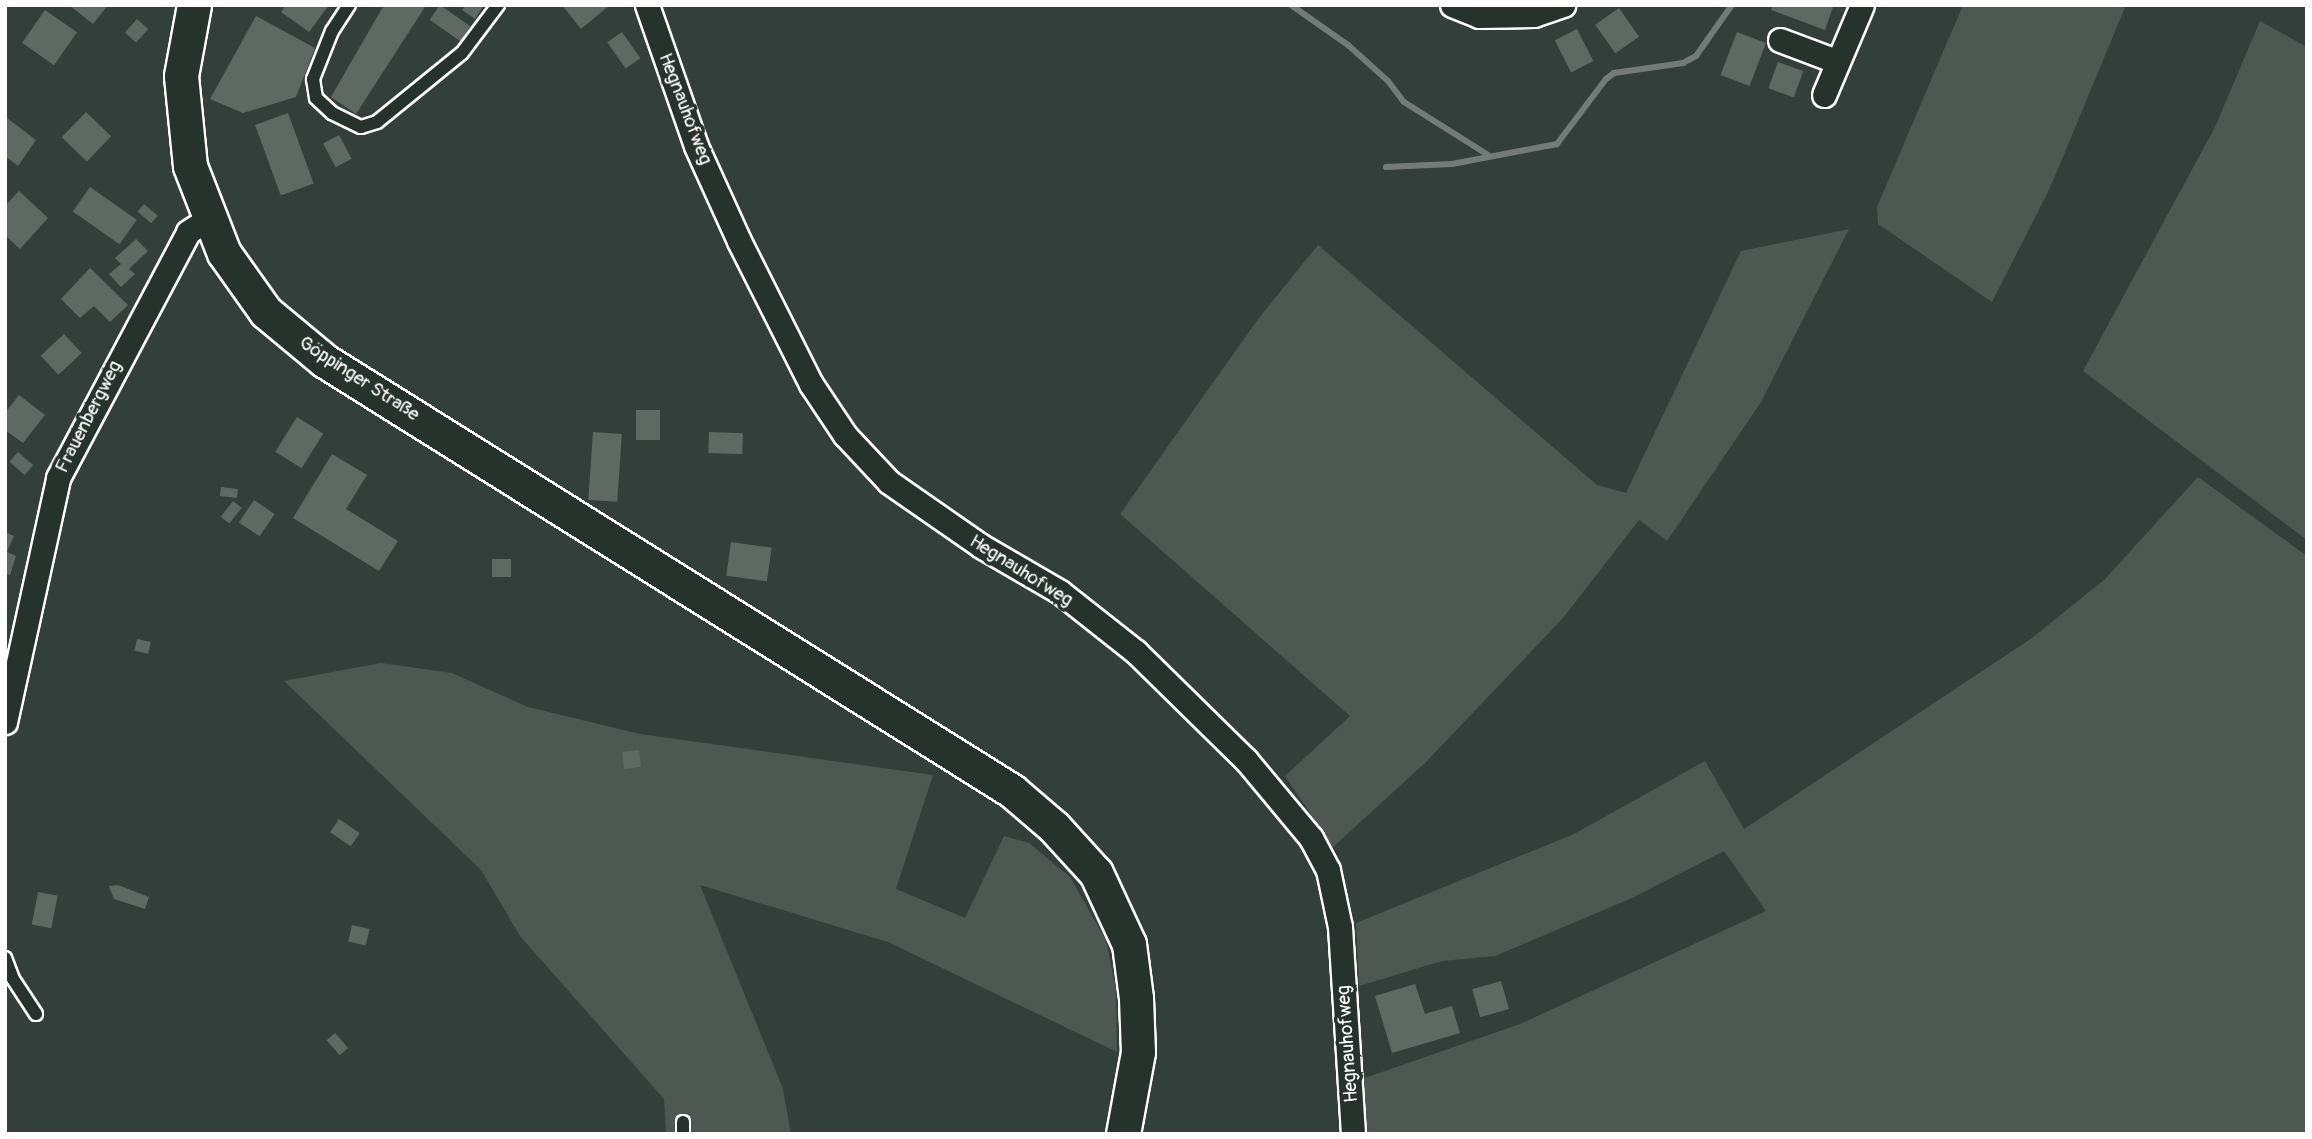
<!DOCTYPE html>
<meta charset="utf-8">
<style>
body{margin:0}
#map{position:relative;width:2312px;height:1139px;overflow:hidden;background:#333f3a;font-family:Pangolin,sans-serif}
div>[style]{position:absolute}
.green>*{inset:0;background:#4d5853}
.stream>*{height:6px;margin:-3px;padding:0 3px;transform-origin:3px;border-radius:3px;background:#737b78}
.building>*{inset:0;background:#5f6964;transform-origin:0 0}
.roads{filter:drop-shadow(2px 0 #fff) drop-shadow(-2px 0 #fff) drop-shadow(0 2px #fff) drop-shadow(0 -2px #fff)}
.lane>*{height:12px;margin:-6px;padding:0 6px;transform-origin:6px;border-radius:6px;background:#26332d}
.street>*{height:23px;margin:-11.5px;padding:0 11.5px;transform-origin:11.5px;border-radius:11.5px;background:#26332d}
.secondary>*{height:33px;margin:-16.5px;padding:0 16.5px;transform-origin:16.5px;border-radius:16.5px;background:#26332d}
span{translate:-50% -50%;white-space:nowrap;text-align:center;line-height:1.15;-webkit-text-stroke:7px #26332d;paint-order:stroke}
.street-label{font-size:19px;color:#fff}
.frame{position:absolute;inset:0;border:7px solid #fff;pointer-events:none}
</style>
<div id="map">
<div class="green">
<div style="clip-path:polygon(1963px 5px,2126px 5px,2050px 188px,1992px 302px,1878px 224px,1877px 207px)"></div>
<div style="clip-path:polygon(2260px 21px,2307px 47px,2307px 540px,2083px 371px,2215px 127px)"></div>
<div style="clip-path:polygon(1849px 229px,1761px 402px,1667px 541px,1639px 520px,1563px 618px,1425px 763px,1333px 847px,1285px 776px,1350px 716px,1120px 514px,1258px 319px,1318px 245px,1597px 485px,1626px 493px,1741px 251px)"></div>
<div style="clip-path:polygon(2198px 477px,2307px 556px,2307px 1134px,1361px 1134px,1359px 1080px,1520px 1024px,1766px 911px,1724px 851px,1632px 898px,1495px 956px,1442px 961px,1359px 986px,1356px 923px,1574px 834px,1705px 761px,1744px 829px,2032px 638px,2105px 579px)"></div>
<div style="clip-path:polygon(381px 663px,452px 673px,528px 707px,640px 734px,933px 775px,896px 889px,965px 918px,1004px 836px,1029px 843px,1070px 877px,1106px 940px,1116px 990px,1117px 1052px,888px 942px,700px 885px,783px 1089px,791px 1134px,666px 1134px,664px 1099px,520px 936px,481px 870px,284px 681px)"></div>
</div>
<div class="stream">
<div style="left:1291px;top:5px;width:70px;rotate:35.1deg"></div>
<div style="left:1348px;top:45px;width:54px;rotate:42deg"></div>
<div style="left:1388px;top:81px;width:26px;rotate:53deg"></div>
<div style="left:1404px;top:102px;width:99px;rotate:32.2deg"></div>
<div style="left:1386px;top:167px;width:66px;rotate:-2.6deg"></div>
<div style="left:1452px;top:164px;width:107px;rotate:-10.8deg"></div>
<div style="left:1557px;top:144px;width:81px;rotate:-53deg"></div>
<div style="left:1606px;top:79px;width:10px;rotate:-37deg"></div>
<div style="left:1614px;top:73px;width:70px;rotate:-8.2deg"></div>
<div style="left:1683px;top:63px;width:15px;rotate:-28deg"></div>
<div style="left:1696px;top:56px;width:62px;rotate:-54.8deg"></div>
</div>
<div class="building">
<div style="clip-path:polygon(69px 5px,108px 5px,93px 24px)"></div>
<div style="clip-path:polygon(286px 5px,329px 5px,309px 32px,281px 12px)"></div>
<div style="clip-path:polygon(384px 5px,425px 7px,356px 114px,331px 97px)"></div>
<div style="left:440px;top:5px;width:37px;height:18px;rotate:35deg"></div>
<div style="clip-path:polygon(466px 5px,484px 5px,475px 19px,462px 10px)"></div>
<div style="clip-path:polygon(562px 5px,610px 5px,581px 29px)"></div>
<div style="clip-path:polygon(1773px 5px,1829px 5px,1833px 7px,1825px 30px,1771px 10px)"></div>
<div style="left:1619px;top:8px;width:35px;height:29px;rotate:55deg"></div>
<div style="left:45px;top:10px;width:39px;height:40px;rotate:35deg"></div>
<div style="clip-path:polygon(256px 16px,315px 48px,296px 97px,243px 113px,210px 99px)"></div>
<div style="left:137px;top:19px;width:15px;height:18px;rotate:42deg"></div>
<div style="left:1577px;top:29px;width:36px;height:25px;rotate:63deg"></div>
<div style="left:622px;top:32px;width:32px;height:18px;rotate:55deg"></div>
<div style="left:1737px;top:32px;width:31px;height:46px;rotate:21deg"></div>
<div style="left:1778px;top:62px;width:27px;height:28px;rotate:20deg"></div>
<div style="left:86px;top:112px;width:35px;height:35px;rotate:44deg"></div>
<div style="left:288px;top:113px;width:75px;height:35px;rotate:70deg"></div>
<div style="clip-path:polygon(7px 118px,36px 140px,18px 166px,5px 156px)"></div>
<div style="left:339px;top:135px;width:27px;height:18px;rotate:62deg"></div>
<div style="left:90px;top:187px;width:57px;height:30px;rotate:35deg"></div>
<div style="clip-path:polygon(19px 191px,48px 218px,20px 249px,5px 235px,5px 206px)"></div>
<div style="left:144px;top:204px;width:18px;height:10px;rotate:41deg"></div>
<div style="clip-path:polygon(136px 239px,148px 251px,129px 269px,135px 274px,121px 287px,109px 274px,121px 264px,115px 258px)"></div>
<div style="clip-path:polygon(90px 268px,128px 305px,110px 322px,94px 306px,80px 318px,61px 299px)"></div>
<div style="left:64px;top:334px;width:26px;height:32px;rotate:47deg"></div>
<div style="clip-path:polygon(19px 395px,45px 415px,23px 443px,5px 430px,5px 413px)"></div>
<div style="left:636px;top:410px;width:24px;height:30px"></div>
<div style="left:297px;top:417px;width:31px;height:41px;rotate:32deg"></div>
<div style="left:593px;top:432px;width:29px;height:68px;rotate:4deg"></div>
<div style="left:709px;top:432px;width:34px;height:21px;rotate:2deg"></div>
<div style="left:18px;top:452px;width:20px;height:13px;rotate:41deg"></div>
<div style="clip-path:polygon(332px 454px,367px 475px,346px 509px,398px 541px,379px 571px,293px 518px)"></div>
<div style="left:221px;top:487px;width:17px;height:9px;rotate:7deg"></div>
<div style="left:254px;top:500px;width:25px;height:27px;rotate:34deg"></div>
<div style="left:233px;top:501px;width:11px;height:20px;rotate:38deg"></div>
<div style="clip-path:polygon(5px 532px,14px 536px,7px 552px,16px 556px,10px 575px,5px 573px)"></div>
<div style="left:731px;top:542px;width:41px;height:34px;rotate:8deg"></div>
<div style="left:492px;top:559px;width:19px;height:18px"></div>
<div style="left:137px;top:639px;width:14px;height:12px;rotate:12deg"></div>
<div style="left:639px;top:750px;width:17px;height:17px;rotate:83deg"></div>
<div style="left:339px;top:819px;width:25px;height:16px;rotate:34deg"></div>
<div style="clip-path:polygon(118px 885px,149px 897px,145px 909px,114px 899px,109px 886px)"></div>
<div style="left:38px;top:892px;width:20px;height:33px;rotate:11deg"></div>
<div style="left:352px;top:925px;width:18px;height:17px;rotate:13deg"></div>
<div style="left:1501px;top:981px;width:29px;height:30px;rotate:74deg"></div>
<div style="clip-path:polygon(1415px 984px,1425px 1014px,1452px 1006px,1460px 1033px,1392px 1053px,1375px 996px)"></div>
<div style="left:335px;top:1033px;width:20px;height:11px;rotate:49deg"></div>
</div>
<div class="roads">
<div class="lane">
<div style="left:349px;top:5px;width:31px;rotate:123deg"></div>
<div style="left:332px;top:31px;width:52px;rotate:111.6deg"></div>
<div style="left:313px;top:79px;width:19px;rotate:81deg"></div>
<div style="left:316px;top:98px;width:22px;rotate:43deg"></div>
<div style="left:332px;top:113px;width:32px;rotate:26deg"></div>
<div style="left:361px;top:127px;width:17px;rotate:-17deg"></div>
<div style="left:377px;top:122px;width:109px;rotate:-39.1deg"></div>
<div style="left:462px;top:53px;width:60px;rotate:-53.1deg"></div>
<div style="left:5px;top:958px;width:22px;rotate:69deg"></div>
<div style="left:13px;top:979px;width:42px;rotate:56.7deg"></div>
<div style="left:683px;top:1134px;width:12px;rotate:-90deg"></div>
</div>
<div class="street">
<div style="left:647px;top:5px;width:149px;rotate:70.8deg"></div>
<div style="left:696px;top:146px;width:104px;rotate:65.6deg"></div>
<div style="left:739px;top:241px;width:160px;rotate:63.3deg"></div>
<div style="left:811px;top:384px;width:61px;rotate:56.3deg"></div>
<div style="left:845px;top:435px;width:64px;rotate:46.9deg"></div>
<div style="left:889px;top:482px;width:112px;rotate:34.8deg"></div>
<div style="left:981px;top:546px;width:91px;rotate:30.2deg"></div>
<div style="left:1060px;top:592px;width:97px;rotate:38.3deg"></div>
<div style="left:1136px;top:652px;width:154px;rotate:44.5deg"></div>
<div style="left:1246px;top:760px;width:102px;rotate:50.2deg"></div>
<div style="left:1311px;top:838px;width:36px;rotate:62deg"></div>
<div style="left:1328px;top:870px;width:58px;rotate:78.1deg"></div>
<div style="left:1340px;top:927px;width:207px;rotate:86.4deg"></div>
<div style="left:1452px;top:5px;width:29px;rotate:22deg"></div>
<div style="left:1479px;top:16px;width:55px;rotate:-1deg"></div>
<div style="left:1534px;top:15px;width:31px;rotate:-19deg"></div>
<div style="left:1780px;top:40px;width:60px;rotate:20.6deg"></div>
<div style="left:1824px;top:95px;width:98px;rotate:-67.1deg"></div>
<div style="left:5px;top:722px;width:250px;rotate:-77.7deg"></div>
<div style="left:58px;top:478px;width:278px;rotate:-62.1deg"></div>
<div style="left:188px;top:232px;width:24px;rotate:-33deg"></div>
</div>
<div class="secondary">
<div style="left:194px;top:5px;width:72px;rotate:100.4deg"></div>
<div style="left:181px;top:76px;width:90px;rotate:84.3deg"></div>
<div style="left:190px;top:166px;width:93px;rotate:68.7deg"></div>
<div style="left:224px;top:253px;width:72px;rotate:54.6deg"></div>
<div style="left:266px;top:312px;width:77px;rotate:39.7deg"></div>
<div style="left:325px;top:361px;width:810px;rotate:32.04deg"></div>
<div style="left:1012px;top:791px;width:55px;rotate:40.6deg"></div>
<div style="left:1054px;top:827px;width:62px;rotate:47.6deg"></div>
<div style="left:1096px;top:873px;width:78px;rotate:65.1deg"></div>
<div style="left:1129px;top:944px;width:54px;rotate:82.6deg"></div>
<div style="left:1136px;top:998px;width:54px;rotate:87.9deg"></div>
<div style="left:1138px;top:1052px;width:83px;rotate:100.4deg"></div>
</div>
</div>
<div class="street-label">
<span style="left:685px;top:109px;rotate:69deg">Hegnauhofweg</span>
<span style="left:359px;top:379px;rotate:33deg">Göppinger Straße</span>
<span style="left:89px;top:417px;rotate:-63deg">Frauenbergweg</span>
<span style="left:1021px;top:571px;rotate:32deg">Hegnauhofweg</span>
<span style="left:1348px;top:1044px;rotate:-94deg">Hegnauhofweg</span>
</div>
<div class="frame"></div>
</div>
